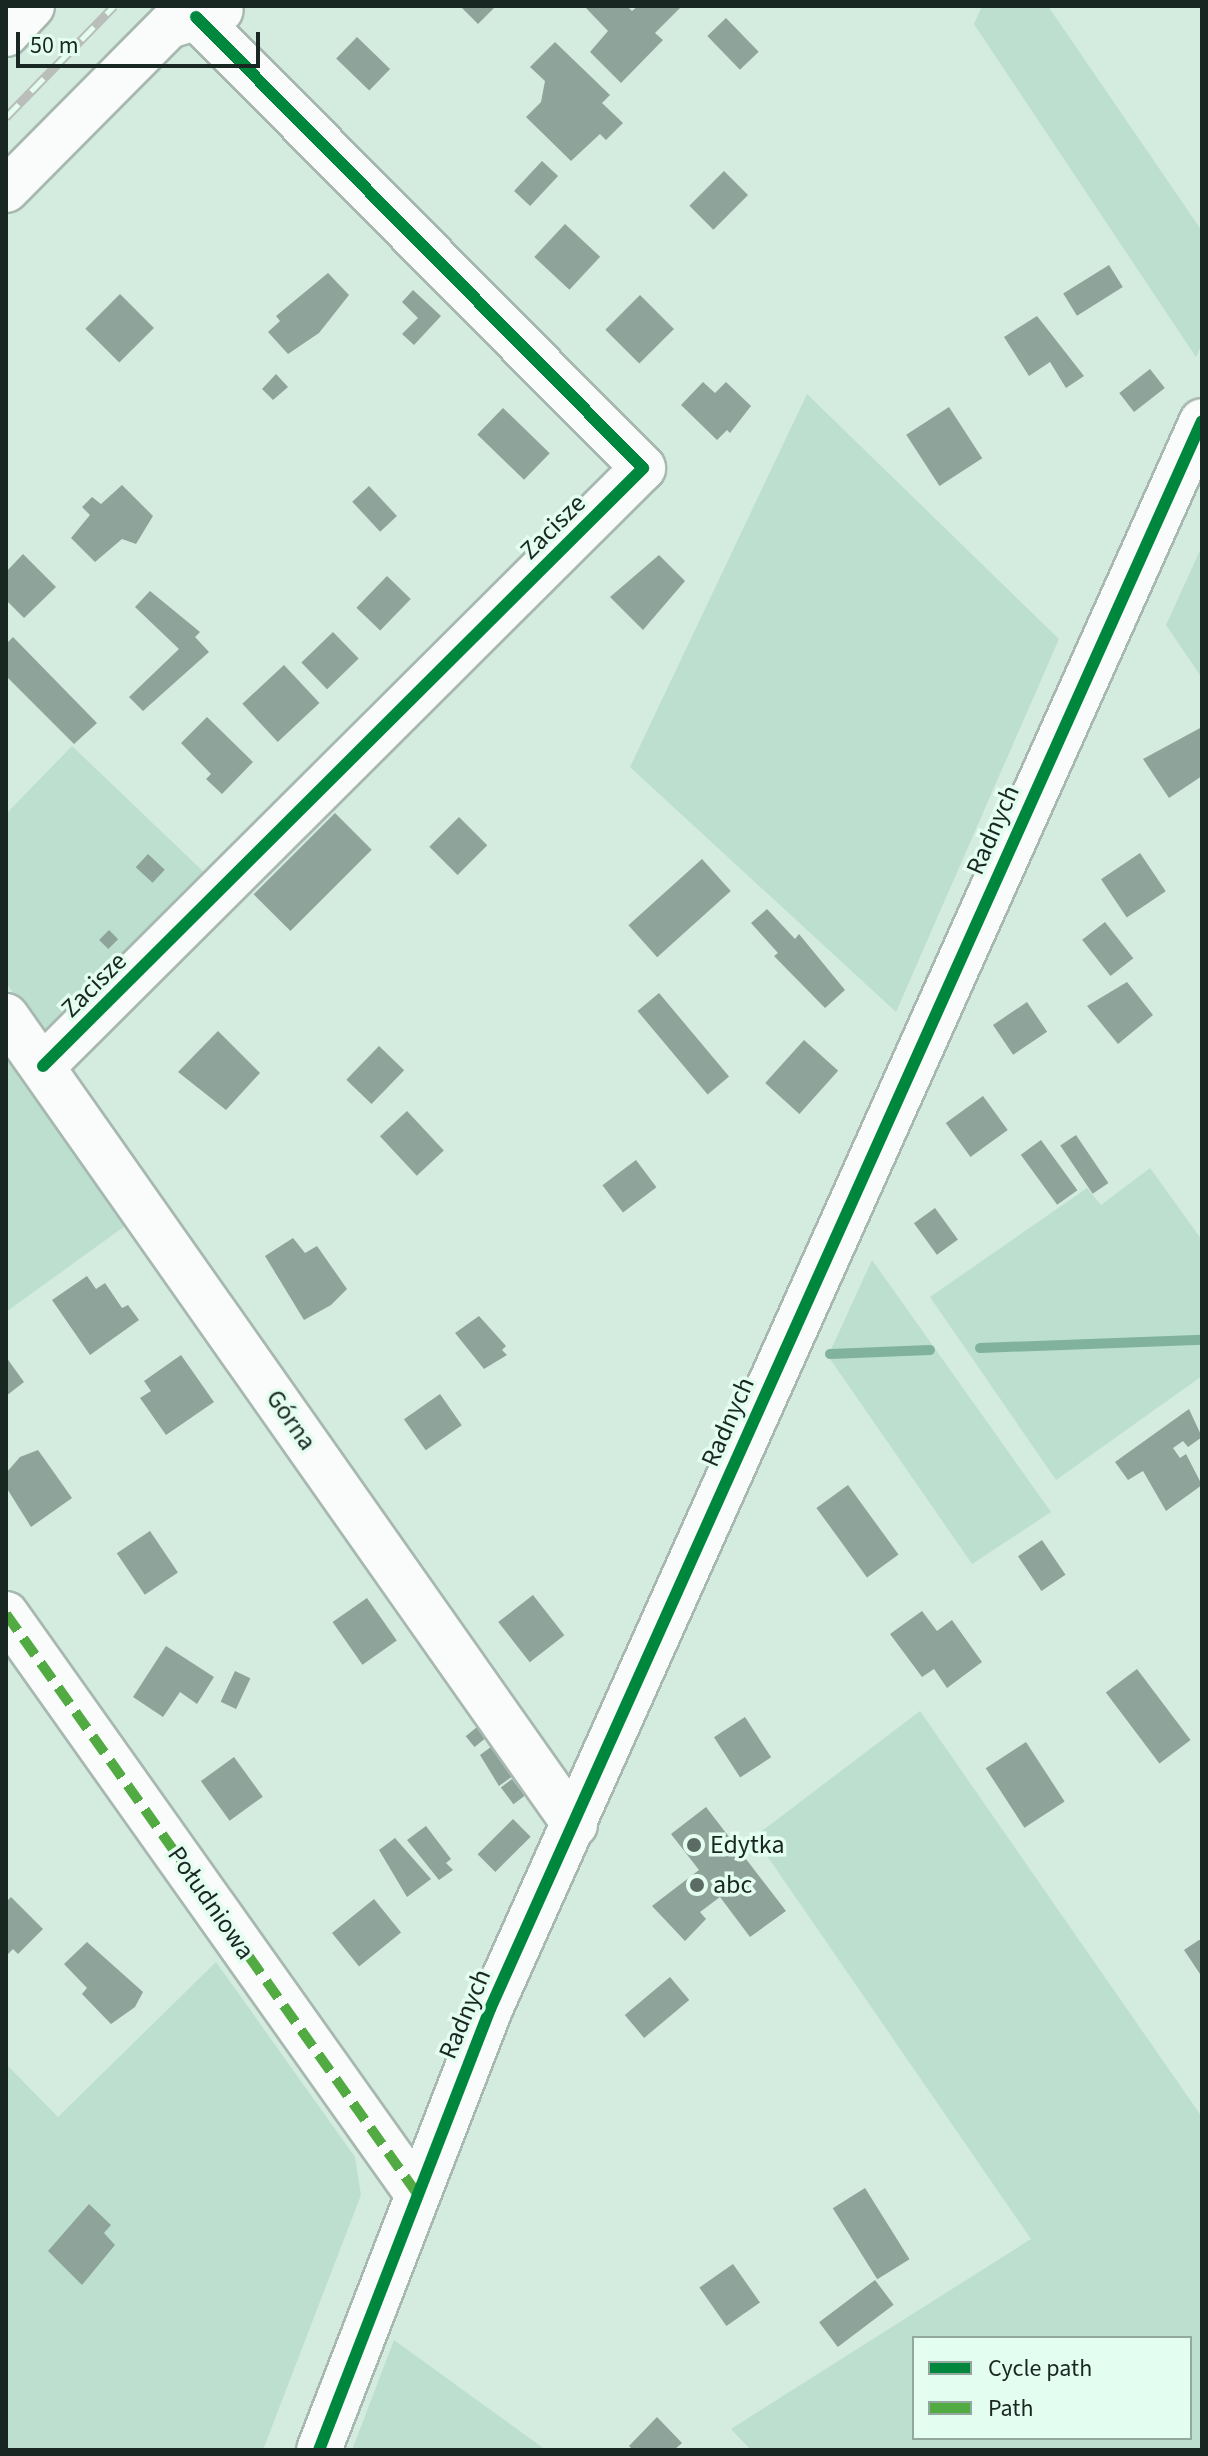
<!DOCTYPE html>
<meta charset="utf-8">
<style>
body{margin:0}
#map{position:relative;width:1208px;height:2456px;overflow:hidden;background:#d4ebe0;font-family:"Source Sans 3",sans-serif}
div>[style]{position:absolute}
.green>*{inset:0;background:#bddfd0}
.stream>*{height:10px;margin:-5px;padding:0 5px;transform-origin:5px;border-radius:5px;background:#81b29e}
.building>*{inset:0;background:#8ea39a;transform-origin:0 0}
.roads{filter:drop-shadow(2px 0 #a7b8b0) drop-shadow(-2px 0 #a7b8b0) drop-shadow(0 2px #a7b8b0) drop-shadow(0 -2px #a7b8b0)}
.minor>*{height:44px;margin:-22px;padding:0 22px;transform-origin:22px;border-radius:22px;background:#f9fcfa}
.rail>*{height:9px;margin-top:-4.5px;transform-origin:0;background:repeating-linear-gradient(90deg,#e4fdf1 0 18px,#b9bebb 0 36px);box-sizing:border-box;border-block:2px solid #b9bebb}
.quiet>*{height:10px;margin-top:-5px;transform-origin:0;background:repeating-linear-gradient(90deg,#52aa43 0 20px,transparent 0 30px)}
.cycleway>*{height:12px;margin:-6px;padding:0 6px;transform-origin:6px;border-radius:6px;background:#00873e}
.dots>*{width:22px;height:22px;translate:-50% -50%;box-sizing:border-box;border:4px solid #e4fdf1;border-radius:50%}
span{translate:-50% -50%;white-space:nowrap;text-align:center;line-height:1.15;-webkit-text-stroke:7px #e4fdf1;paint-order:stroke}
.street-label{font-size:26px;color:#182721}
.poi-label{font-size:26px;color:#182721}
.left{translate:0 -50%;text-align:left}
.frame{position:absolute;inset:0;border:8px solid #182721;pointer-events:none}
.legend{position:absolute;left:912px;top:2336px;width:280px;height:104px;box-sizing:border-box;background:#e4fdf1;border:2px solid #92a79e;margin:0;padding:10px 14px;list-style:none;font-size:24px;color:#182721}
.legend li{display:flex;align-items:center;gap:16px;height:40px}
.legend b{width:40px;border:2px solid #92a79e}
.scale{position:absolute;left:16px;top:32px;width:244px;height:36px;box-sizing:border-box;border:4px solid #182721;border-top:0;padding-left:10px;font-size:24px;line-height:28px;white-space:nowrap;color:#182721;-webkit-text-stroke:6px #e4fdf1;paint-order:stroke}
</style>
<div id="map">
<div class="green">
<div style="clip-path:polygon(982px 6px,1048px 6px,1202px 231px,1202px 344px,1196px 357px,974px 24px)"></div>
<div style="clip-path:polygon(807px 394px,1059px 639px,896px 1012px,630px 767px)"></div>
<div style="clip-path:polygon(1202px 546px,1202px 678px,1166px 625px)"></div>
<div style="clip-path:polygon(72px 746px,210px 878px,47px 1039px,6px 983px,6px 814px)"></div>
<div style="clip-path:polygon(6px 1058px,125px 1226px,6px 1312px)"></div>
<div style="clip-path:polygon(1150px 1168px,1202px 1240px,1202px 1376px,1056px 1480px,930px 1297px,1087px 1188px,1101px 1205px)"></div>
<div style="clip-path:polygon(872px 1260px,1051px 1512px,972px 1564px,828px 1356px)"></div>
<div style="clip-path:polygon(evenodd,920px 1711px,1202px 2117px,1202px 2450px,751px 2450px,731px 2429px,1031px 2239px,754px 1837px,920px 1711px,1190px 2338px,1190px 2438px,914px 2438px,914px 2338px,1190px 2338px)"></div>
<div style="clip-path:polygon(216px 1962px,355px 2157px,361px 2195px,263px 2450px,6px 2450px,6px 2064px,58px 2117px)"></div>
<div style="clip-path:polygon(394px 2340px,546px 2450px,352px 2450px)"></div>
</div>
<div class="stream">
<div style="left:980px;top:1348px;width:222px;rotate:-2.1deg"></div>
<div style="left:830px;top:1354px;width:100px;rotate:-2.3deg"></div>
</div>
<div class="building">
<div style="clip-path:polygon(460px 6px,496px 6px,478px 24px)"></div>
<div style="clip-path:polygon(627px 6px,632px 11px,638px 6px,682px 6px,655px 33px,663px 40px,621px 83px,590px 52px,608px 31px,586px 8px)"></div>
<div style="left:726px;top:18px;width:47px;height:26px;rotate:46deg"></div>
<div style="left:357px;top:37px;width:46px;height:30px;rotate:44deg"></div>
<div style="clip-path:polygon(555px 42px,610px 95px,602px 103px,623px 123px,606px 140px,600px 134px,571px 161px,526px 117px,541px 102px,545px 81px,530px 67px)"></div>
<div style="left:542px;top:161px;width:22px;height:41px;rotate:43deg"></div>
<div style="left:724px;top:171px;width:34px;height:49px;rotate:45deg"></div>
<div style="left:565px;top:224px;width:48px;height:45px;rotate:43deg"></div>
<div style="left:1109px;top:265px;width:26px;height:54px;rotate:58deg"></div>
<div style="clip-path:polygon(328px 273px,349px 295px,319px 333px,288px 354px,268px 332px,280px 321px,276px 316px)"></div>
<div style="clip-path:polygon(413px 290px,441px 316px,414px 345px,402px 334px,418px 318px,402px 302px)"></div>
<div style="left:120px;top:294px;width:48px;height:49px;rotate:45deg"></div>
<div style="left:640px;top:295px;width:48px;height:49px;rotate:45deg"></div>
<div style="clip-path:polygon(1037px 316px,1084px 376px,1066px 388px,1050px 362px,1029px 376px,1004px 337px)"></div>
<div style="left:1150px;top:369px;width:24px;height:39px;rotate:52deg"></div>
<div style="clip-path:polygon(276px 374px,288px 387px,273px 400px,262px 389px)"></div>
<div style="clip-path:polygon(703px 382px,715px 393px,726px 382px,751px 406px,730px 433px,727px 430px,717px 440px,681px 405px)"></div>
<div style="left:949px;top:407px;width:61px;height:51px;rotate:57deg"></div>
<div style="left:503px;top:408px;width:65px;height:37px;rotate:44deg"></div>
<div style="clip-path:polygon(122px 485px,153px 516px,136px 544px,122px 539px,95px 562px,71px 538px,90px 515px,82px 507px,92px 497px,101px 504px)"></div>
<div style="left:369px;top:486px;width:41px;height:23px;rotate:47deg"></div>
<div style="clip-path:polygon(23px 554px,56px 587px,24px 618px,6px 600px,6px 572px)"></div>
<div style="clip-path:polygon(659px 555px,685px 581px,643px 630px,610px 597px)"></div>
<div style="left:387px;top:576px;width:33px;height:44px;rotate:44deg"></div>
<div style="clip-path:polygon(150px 591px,200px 632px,195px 637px,209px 652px,143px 711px,129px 697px,179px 649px,135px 607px)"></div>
<div style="left:333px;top:632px;width:37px;height:44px;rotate:46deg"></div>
<div style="clip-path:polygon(13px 637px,97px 723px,74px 744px,6px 676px,6px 644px)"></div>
<div style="left:284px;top:665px;width:52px;height:57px;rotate:47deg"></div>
<div style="clip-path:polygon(207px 717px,253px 762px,222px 794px,206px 779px,211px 774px,181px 743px)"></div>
<div style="clip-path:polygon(1202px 727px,1202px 776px,1169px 798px,1143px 759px)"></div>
<div style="left:335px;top:813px;width:52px;height:115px;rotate:45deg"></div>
<div style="left:459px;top:817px;width:40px;height:42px;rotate:45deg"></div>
<div style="left:1140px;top:853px;width:46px;height:47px;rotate:56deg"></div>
<div style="left:148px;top:854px;width:23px;height:18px;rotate:43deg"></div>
<div style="left:702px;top:859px;width:43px;height:99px;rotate:48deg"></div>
<div style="clip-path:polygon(767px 909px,795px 939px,799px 934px,845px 990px,825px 1008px,774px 956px,778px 953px,751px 923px)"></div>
<div style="left:1105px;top:922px;width:46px;height:29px;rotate:52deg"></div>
<div style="left:109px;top:930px;width:13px;height:14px;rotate:45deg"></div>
<div style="clip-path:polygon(1127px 982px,1153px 1015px,1118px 1044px,1087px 1006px)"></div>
<div style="left:659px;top:993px;width:109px;height:28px;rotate:50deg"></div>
<div style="left:1027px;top:1002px;width:36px;height:41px;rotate:56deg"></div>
<div style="clip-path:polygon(218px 1031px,260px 1073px,226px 1110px,178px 1072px)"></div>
<div style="left:804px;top:1040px;width:46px;height:58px;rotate:42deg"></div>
<div style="left:379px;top:1046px;width:35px;height:47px;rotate:44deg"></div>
<div style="left:983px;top:1096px;width:42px;height:46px;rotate:54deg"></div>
<div style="left:407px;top:1111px;width:54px;height:37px;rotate:47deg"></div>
<div style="left:1076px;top:1135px;width:58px;height:19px;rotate:56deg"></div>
<div style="left:1041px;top:1140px;width:62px;height:25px;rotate:54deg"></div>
<div style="left:636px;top:1160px;width:34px;height:42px;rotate:53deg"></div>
<div style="left:935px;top:1208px;width:39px;height:26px;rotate:54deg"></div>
<div style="clip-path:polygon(293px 1238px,305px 1253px,317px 1246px,347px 1289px,331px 1305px,304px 1320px,265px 1256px)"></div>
<div style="clip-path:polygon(87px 1276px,96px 1289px,105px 1283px,122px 1308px,128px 1305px,139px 1320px,90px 1355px,52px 1300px)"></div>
<div style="clip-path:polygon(479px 1316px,506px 1346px,502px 1350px,507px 1355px,484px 1369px,455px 1333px)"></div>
<div style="clip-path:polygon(181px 1355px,214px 1402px,166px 1435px,140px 1398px,151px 1391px,144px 1381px)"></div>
<div style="clip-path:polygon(6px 1357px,24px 1382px,6px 1396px)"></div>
<div style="left:440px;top:1394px;width:38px;height:44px;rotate:55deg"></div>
<div style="clip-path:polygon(1189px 1409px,1202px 1437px,1188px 1447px,1183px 1441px,1173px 1448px,1180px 1458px,1186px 1454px,1202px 1485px,1166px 1511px,1143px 1471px,1128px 1480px,1115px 1462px)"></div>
<div style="clip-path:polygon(38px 1450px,72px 1498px,31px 1527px,6px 1487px,6px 1473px,20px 1457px)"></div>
<div style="left:848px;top:1485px;width:86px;height:39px;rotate:54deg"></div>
<div style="left:150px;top:1531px;width:50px;height:40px;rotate:56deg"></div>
<div style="left:1042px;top:1540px;width:42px;height:29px;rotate:56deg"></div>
<div style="left:533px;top:1595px;width:51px;height:44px;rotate:52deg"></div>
<div style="left:367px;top:1598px;width:52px;height:42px;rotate:55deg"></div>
<div style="clip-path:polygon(922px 1611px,937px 1631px,952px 1620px,982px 1662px,947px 1688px,934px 1669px,922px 1677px,890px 1634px)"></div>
<div style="clip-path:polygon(166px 1646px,214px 1677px,197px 1704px,180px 1692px,163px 1717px,133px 1697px)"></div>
<div style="left:1137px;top:1669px;width:89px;height:39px;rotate:53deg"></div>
<div style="left:235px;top:1671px;width:17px;height:34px;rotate:25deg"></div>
<div style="left:745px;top:1717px;width:48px;height:37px;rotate:57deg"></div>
<div style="left:482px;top:1723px;width:14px;height:21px;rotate:51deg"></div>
<div style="left:1026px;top:1742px;width:71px;height:48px;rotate:57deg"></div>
<div style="clip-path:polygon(495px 1744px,517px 1773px,499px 1786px,480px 1755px)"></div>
<div style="left:234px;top:1757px;width:49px;height:41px;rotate:54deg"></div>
<div style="left:512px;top:1779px;width:21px;height:14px;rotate:53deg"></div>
<div style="clip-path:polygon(706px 1807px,786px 1911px,750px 1937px,720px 1897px,700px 1912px,706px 1919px,685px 1941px,652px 1906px,699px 1870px,671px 1834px)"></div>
<div style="left:513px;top:1819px;width:25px;height:50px;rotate:45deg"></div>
<div style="clip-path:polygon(426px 1826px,451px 1859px,446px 1863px,453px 1870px,439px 1880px,407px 1840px)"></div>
<div style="clip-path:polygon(395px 1838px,431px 1879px,407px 1897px,379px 1850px)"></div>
<div style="clip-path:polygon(11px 1897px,43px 1929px,18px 1954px,13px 1949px,6px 1956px,6px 1902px)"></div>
<div style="left:374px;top:1899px;width:43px;height:54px;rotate:51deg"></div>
<div style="clip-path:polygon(1199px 1940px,1202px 1941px,1202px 1977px,1184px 1950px)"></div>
<div style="clip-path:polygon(87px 1942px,143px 1992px,135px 2007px,111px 2024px,82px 1994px,87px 1988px,64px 1964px)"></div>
<div style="left:670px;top:1977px;width:30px;height:59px;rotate:50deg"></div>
<div style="left:865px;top:2188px;width:84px;height:38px;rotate:58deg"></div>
<div style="clip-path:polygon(89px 2204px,111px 2225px,104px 2233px,115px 2245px,82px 2285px,48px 2251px)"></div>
<div style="left:733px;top:2264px;width:47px;height:41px;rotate:55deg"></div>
<div style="left:875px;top:2280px;width:31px;height:70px;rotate:53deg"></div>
<div style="clip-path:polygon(657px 2417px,682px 2443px,674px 2450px,633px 2450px,629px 2446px)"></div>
</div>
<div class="roads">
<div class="minor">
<div style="left:6px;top:34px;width:38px;rotate:-47deg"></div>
<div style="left:6px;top:190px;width:231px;rotate:-45.2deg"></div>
<div style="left:169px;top:26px;width:54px;rotate:-17.1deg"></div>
<div style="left:6px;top:1016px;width:989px;rotate:54.88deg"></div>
<div style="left:43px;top:1066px;width:847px;rotate:-44.9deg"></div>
<div style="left:643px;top:468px;width:635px;rotate:-134.74deg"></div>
<div style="left:6px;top:1614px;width:709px;rotate:54.65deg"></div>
<div style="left:319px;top:2450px;width:473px;rotate:-68.8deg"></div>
<div style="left:490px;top:2009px;width:1740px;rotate:-65.85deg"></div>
</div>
</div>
<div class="rail">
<div style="left:6px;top:117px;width:155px;rotate:-45.8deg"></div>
</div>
<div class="quiet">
<div style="left:6px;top:1614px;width:709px;rotate:54.65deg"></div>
</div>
<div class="cycleway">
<div style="left:43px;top:1066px;width:847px;rotate:-44.9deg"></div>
<div style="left:643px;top:468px;width:635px;rotate:-134.74deg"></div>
<div style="left:319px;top:2450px;width:473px;rotate:-68.8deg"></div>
<div style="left:490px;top:2009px;width:1740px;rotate:-65.85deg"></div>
</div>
<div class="dots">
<div style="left:694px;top:1845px;background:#5a6c64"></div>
<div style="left:697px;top:1885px;background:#5a6c64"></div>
</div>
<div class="street-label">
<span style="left:553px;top:527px;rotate:-45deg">Zacisze</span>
<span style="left:993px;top:830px;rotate:-66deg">Radnych</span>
<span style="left:94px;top:985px;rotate:-45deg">Zacisze</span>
<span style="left:291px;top:1420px;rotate:55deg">Górna</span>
<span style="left:728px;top:1422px;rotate:-66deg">Radnych</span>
<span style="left:211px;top:1903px;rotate:55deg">Południowa</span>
<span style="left:465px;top:2014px;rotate:-67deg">Radnych</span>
</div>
<div class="poi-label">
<span class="left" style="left:710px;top:1845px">Edytka</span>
<span class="left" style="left:713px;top:1885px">abc</span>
</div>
<div class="frame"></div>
<ul class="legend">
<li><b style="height:10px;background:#00873e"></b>Cycle path</li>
<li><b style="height:10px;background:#52aa43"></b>Path</li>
</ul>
<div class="scale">50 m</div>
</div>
